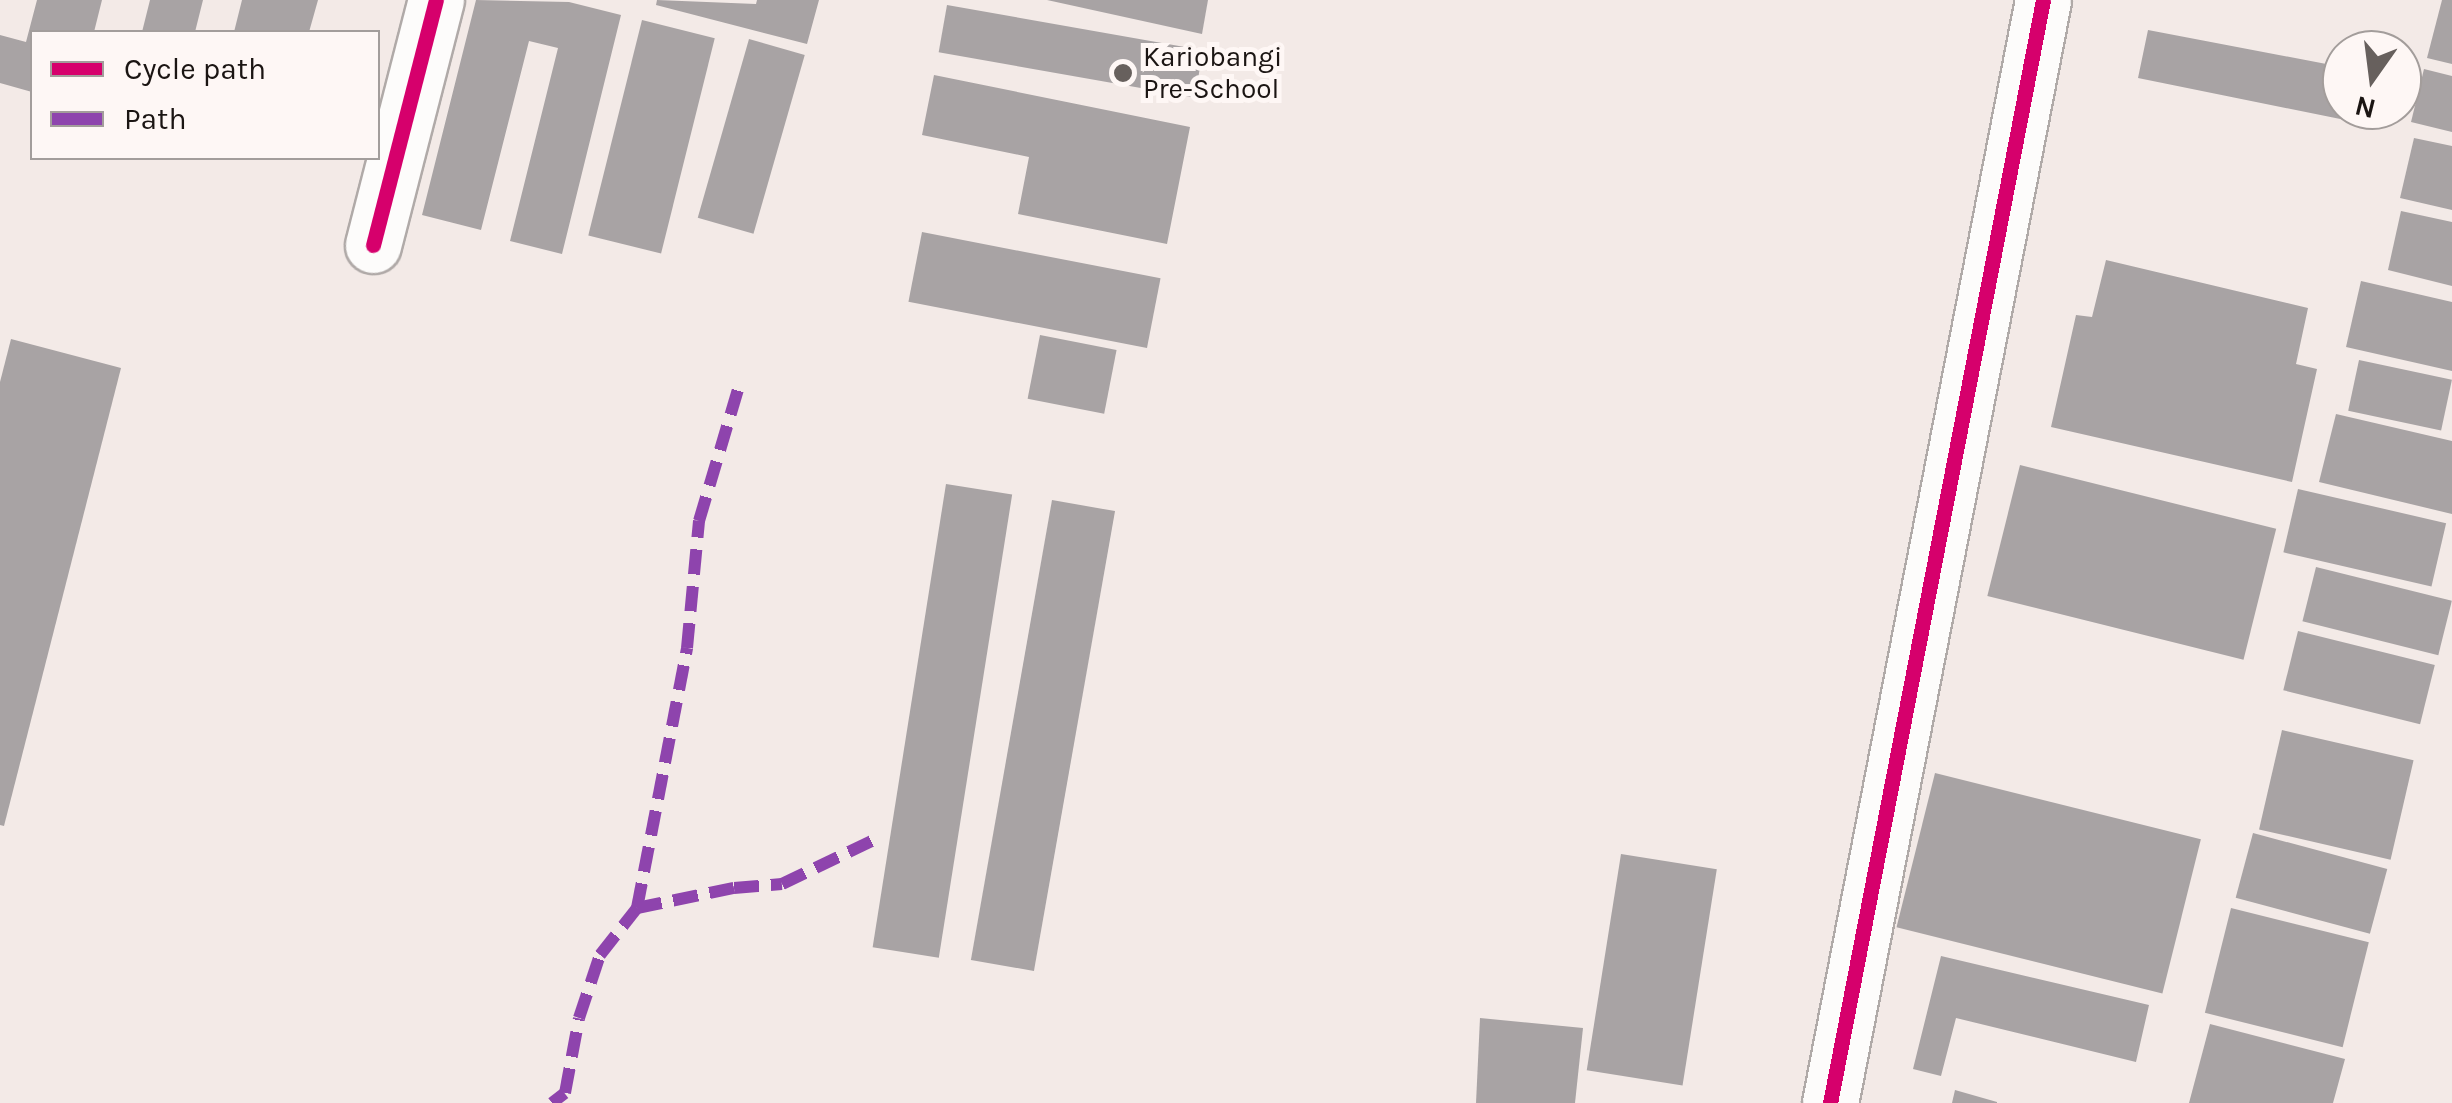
<!DOCTYPE html>
<style>
body{margin:0}
#map{position:relative;width:2452px;height:1103px;overflow:hidden;background:#f3eae7;font-family:Karla,sans-serif}
div>[style]{position:absolute}
.building>*{inset:0;background:#a8a3a4;transform-origin:0 0}
.roads{filter:drop-shadow(2px 0 #b0aaa8) drop-shadow(-2px 0 #b0aaa8) drop-shadow(0 2px #b0aaa8) drop-shadow(0 -2px #b0aaa8)}
.minor>*{height:55px;margin:-27.5px;padding:0 27.5px;transform-origin:27.5px;border-radius:27.5px;background:#fdfcfb}
.quiet>*{height:12px;margin-top:-6px;transform-origin:0;background:repeating-linear-gradient(90deg,#8e44ad 0 25px,transparent 0 37px)}
.cycleway>*{height:15px;margin:-7.5px;padding:0 7.5px;transform-origin:7.5px;border-radius:7.5px;background:#d6006c}
.dots>*{width:28px;height:28px;translate:-50% -50%;box-sizing:border-box;border:5px solid #fef7f5;border-radius:50%}
span{translate:-50% -50%;white-space:nowrap;text-align:center;line-height:1.15;-webkit-text-stroke:10px #fef7f5;paint-order:stroke}
.poi-label{font-size:28px;color:#1b1513}
.left{translate:0 -50%;text-align:left}
.legend{position:absolute;left:30px;top:30px;width:350px;height:130px;box-sizing:border-box;background:#fef7f5;border:2px solid #a39d9b;margin:0;padding:12px 18px;list-style:none;font-size:30px;color:#1b1513}
.legend li{display:flex;align-items:center;gap:20px;height:50px}
.legend b{width:50px;border:2px solid #a39d9b}
.north{position:absolute;left:2322px;top:30px;width:100px;height:100px;box-sizing:border-box;background:#fef7f5;border:2px solid #a39d9b;border-radius:50%;rotate:194deg;font-size:28px;font-weight:700;line-height:40px;text-align:center;color:#1b1513}
.north::after{content:'';display:block;margin:auto;width:35px;height:45px;background:#67605d;clip-path:polygon(50% 0,100% 100%,50% 72%,0 100%)}
</style>
<div id="map">
<div class="building">
<div style="clip-path:polygon(37px 0,102px 0,94px 32px,32px 32px,32px 92px,0 83px,0 35px,26px 42px)"></div>
<div style="clip-path:polygon(150px 0,203px 0,195px 32px,142px 32px)"></div>
<div style="clip-path:polygon(242px 0,318px 0,309px 32px,234px 32px)"></div>
<div style="clip-path:polygon(476px 0,569px 2px,621px 15px,562px 254px,510px 241px,558px 48px,529px 41px,481px 230px,422px 215px)"></div>
<div style="clip-path:polygon(657px 0,756px 4px,757px 0,819px 0,807px 44px,656px 5px)"></div>
<div style="clip-path:polygon(1047px 0,1208px 0,1202px 34px)"></div>
<div style="clip-path:polygon(2442px 0,2452px 0,2452px 64px,2427px 58px)"></div>
<div style="left:947px;top:5px;width:260px;height:48px;rotate:10deg"></div>
<div style="left:642px;top:20px;width:75px;height:222px;rotate:14deg"></div>
<div style="clip-path:polygon(2148px 30px,2342px 67px,2342px 110px,2368px 110px,2365px 124px,2138px 78px)"></div>
<div style="left:749px;top:39px;width:58px;height:186px;rotate:16deg"></div>
<div style="clip-path:polygon(2424px 69px,2452px 76px,2452px 132px,2411px 122px)"></div>
<div style="clip-path:polygon(934px 75px,1190px 127px,1167px 244px,1018px 214px,1029px 157px,922px 135px)"></div>
<div style="clip-path:polygon(2414px 138px,2452px 146px,2452px 210px,2400px 198px)"></div>
<div style="clip-path:polygon(2401px 211px,2452px 222px,2452px 286px,2388px 270px)"></div>
<div style="left:922px;top:232px;width:243px;height:71px;rotate:11deg"></div>
<div style="clip-path:polygon(2106px 260px,2308px 308px,2296px 364px,2317px 369px,2292px 482px,2051px 427px,2076px 315px,2092px 317px)"></div>
<div style="clip-path:polygon(2361px 281px,2452px 302px,2452px 371px,2346px 347px)"></div>
<div style="left:1040px;top:335px;width:78px;height:65px;rotate:11deg"></div>
<div style="clip-path:polygon(11px 339px,121px 368px,4px 826px,0 825px,0 382px)"></div>
<div style="left:2359px;top:360px;width:95px;height:52px;rotate:12deg"></div>
<div style="clip-path:polygon(2336px 414px,2452px 441px,2452px 514px,2319px 482px)"></div>
<div style="left:2020px;top:465px;width:264px;height:135px;rotate:14deg"></div>
<div style="left:946px;top:484px;width:67px;height:469px;rotate:9deg"></div>
<div style="left:2298px;top:489px;width:152px;height:65px;rotate:13deg"></div>
<div style="left:1052px;top:500px;width:64px;height:467px;rotate:10deg"></div>
<div style="left:2316px;top:567px;width:140px;height:56px;rotate:14deg"></div>
<div style="left:2298px;top:631px;width:141px;height:61px;rotate:14deg"></div>
<div style="left:2282px;top:730px;width:135px;height:102px;rotate:13deg"></div>
<div style="left:1935px;top:773px;width:274px;height:159px;rotate:14deg"></div>
<div style="left:2253px;top:833px;width:139px;height:67px;rotate:15deg"></div>
<div style="left:1621px;top:854px;width:97px;height:219px;rotate:9deg"></div>
<div style="left:2231px;top:908px;width:142px;height:108px;rotate:14deg"></div>
<div style="clip-path:polygon(1941px 956px,2149px 1005px,2136px 1062px,1956px 1018px,1941px 1076px,1913px 1069px)"></div>
<div style="clip-path:polygon(1480px 1018px,1583px 1028px,1575px 1103px,1476px 1103px)"></div>
<div style="clip-path:polygon(2210px 1024px,2345px 1059px,2333px 1103px,2189px 1103px)"></div>
<div style="clip-path:polygon(1955px 1090px,1997px 1102px,1997px 1103px,1952px 1103px)"></div>
</div>
<div class="roads">
<div class="minor">
<div style="left:373px;top:245px;width:253px;rotate:-75.6deg"></div>
<div style="left:1830px;top:1103px;width:1123px;rotate:-79.07deg"></div>
</div>
</div>
<div class="quiet">
<div style="left:637px;top:908px;width:265px;rotate:-79.1deg"></div>
<div style="left:687px;top:648px;width:128px;rotate:-84.6deg"></div>
<div style="left:699px;top:521px;width:138px;rotate:-73.5deg"></div>
<div style="left:552px;top:1103px;width:16px;rotate:-38deg"></div>
<div style="left:565px;top:1093px;width:76px;rotate:-79.4deg"></div>
<div style="left:579px;top:1018px;width:66px;rotate:-71.6deg"></div>
<div style="left:600px;top:955px;width:60px;rotate:-51.8deg"></div>
<div style="left:637px;top:908px;width:99px;rotate:-11.7deg"></div>
<div style="left:734px;top:888px;width:48px;rotate:-4.8deg"></div>
<div style="left:782px;top:884px;width:102px;rotate:-25.6deg"></div>
</div>
<div class="cycleway">
<div style="left:373px;top:245px;width:253px;rotate:-75.6deg"></div>
<div style="left:1830px;top:1103px;width:1123px;rotate:-79.07deg"></div>
</div>
<div class="dots">
<div style="left:1123px;top:73px;background:#67605d"></div>
</div>
<div class="poi-label">
<span class="left" style="left:1143px;top:73px">Kariobangi<br>Pre-School</span>
</div>
<ul class="legend">
<li><b style="height:12px;background:#d6006c"></b>Cycle path</li>
<li><b style="height:12px;background:#8e44ad"></b>Path</li>
</ul>
<div class="north">N</div>
</div>
